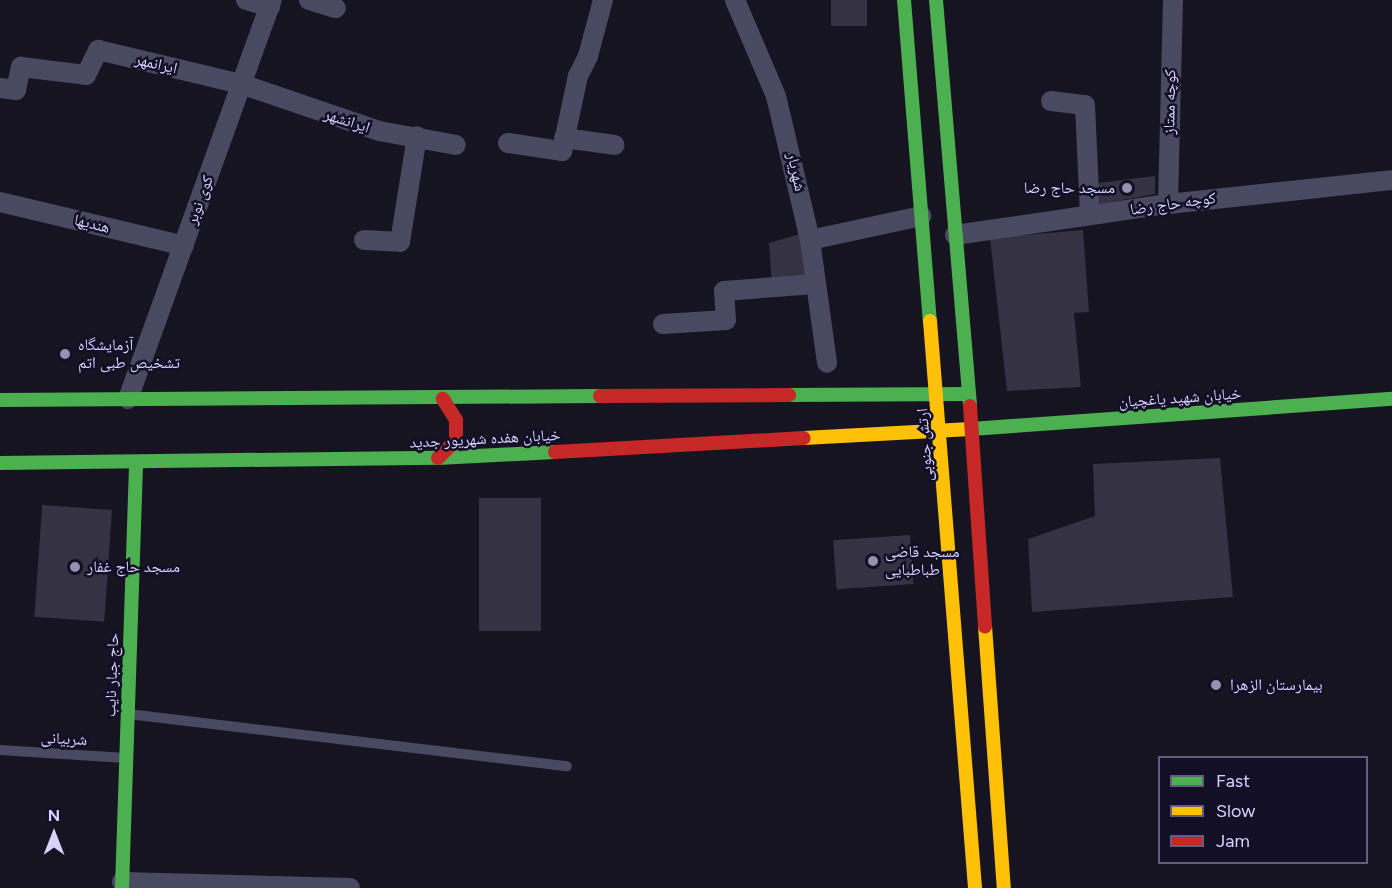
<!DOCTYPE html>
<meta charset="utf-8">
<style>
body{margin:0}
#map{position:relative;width:1392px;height:888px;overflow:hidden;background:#161421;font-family:Figtree,"Noto Naskh Arabic",sans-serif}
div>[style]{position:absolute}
.building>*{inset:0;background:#343243;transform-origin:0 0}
.lane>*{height:10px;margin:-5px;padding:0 5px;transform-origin:5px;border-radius:5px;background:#4a4962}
.street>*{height:20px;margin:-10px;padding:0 10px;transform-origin:10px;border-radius:10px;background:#4a4962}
.fast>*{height:14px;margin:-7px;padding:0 7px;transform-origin:7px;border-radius:7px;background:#4caf50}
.slow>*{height:14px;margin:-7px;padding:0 7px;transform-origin:7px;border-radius:7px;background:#ffc107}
.jam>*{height:14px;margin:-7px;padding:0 7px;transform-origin:7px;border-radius:7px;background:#c62828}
.dots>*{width:16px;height:16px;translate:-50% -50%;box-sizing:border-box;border:3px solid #130f26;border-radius:50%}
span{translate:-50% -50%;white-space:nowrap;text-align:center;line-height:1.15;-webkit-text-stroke:5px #130f26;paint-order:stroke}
.street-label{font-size:16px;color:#d9d4ff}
.poi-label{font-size:16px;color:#d9d4ff}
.right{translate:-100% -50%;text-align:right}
.left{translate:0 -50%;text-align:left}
.legend{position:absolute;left:1158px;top:756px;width:210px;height:108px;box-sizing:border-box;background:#130f26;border:2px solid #625e7d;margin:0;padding:8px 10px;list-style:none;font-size:18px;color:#d9d4ff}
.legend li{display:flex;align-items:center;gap:12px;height:30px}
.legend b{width:30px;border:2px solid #625e7d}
.north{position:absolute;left:24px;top:804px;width:60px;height:60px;-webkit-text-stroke:4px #130f26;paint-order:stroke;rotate:0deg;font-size:16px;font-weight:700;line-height:24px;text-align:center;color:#d9d4ff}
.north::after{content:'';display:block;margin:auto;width:21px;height:27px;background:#d9d4ff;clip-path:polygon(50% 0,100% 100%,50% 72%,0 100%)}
</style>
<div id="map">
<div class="building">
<div style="left:831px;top:0;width:36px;height:26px"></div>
<div style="clip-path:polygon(1155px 176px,1155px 194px,1100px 204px,1098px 183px)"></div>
<div style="clip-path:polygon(1083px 230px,1089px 312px,1074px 313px,1081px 387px,1007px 391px,990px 238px)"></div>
<div style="clip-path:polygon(807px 232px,813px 282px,772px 286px,769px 243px)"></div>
<div style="clip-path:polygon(1220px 458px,1233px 597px,1032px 612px,1028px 539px,1095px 516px,1093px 464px)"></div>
<div style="left:479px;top:498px;width:62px;height:133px"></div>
<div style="left:112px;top:510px;width:112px;height:70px;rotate:94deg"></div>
<div style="left:910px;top:535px;width:49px;height:77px;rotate:86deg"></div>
</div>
<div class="lane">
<div style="left:128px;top:714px;width:442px;rotate:6.8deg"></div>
<div style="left:0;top:750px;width:126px;rotate:3.6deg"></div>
</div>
<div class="street">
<div style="left:246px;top:0;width:25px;rotate:16deg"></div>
<div style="left:309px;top:0;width:28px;rotate:17deg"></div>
<div style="left:735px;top:0;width:104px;rotate:66.9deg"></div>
<div style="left:776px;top:96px;width:148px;rotate:76.7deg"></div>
<div style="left:810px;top:240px;width:114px;rotate:-12.2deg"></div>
<div style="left:0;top:88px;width:16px;rotate:7deg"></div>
<div style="left:16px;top:90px;width:24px;rotate:-78deg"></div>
<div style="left:21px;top:67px;width:65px;rotate:7deg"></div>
<div style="left:86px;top:75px;width:28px;rotate:-64deg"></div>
<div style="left:98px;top:50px;width:147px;rotate:13.4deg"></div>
<div style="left:241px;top:84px;width:146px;rotate:18.8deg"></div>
<div style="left:379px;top:131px;width:78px;rotate:10.3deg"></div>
<div style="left:1051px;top:101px;width:34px;rotate:7deg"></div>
<div style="left:1085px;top:105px;width:110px;rotate:87.4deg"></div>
<div style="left:564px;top:138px;width:51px;rotate:7.8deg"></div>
<div style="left:508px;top:143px;width:55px;rotate:8.4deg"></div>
<div style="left:562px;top:151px;width:77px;rotate:-78deg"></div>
<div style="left:578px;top:76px;width:22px;rotate:-63deg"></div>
<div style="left:588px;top:56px;width:58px;rotate:-75deg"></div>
<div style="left:0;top:202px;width:189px;rotate:13.4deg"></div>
<div style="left:1168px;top:204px;width:204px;rotate:-88.6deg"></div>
<div style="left:955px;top:235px;width:215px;rotate:-8.3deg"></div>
<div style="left:1168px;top:204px;width:225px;rotate:-6.1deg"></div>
<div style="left:364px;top:240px;width:36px;rotate:3deg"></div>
<div style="left:400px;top:242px;width:107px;rotate:-80.9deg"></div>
<div style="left:810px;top:240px;width:124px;rotate:82.1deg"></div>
<div style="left:663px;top:324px;width:63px;rotate:-3.6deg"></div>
<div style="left:726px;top:320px;width:29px;rotate:-94deg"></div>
<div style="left:724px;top:291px;width:91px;rotate:-4.4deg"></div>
<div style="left:128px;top:399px;width:424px;rotate:-70.2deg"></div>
<div style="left:122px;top:882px;width:228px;rotate:1.5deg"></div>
</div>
<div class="fast">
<div style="left:904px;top:0;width:322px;rotate:85.4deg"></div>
<div style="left:936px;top:0;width:407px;rotate:85.2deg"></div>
<div style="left:789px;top:395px;width:180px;rotate:-0.3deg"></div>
<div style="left:0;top:400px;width:600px;rotate:-0.38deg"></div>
<div style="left:971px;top:429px;width:422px;rotate:-4.1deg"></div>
<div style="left:0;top:463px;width:438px;rotate:-0.7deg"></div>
<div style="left:438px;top:458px;width:117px;rotate:-2.9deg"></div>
<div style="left:122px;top:888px;width:425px;rotate:-88.1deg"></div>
</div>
<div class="slow">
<div style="left:930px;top:321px;width:569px;rotate:85.46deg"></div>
<div style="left:804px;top:438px;width:167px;rotate:-3.1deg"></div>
<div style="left:985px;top:626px;width:263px;rotate:85.9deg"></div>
</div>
<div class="jam">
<div style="left:600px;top:396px;width:189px;rotate:-0.3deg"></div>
<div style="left:970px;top:406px;width:221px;rotate:86.1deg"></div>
<div style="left:555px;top:452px;width:249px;rotate:-3.2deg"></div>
<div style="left:438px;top:458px;width:25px;rotate:-45deg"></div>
<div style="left:456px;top:440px;width:20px;rotate:-90deg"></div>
<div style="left:456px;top:420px;width:25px;rotate:-122deg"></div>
</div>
<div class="dots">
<div style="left:1127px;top:188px;background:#9591b1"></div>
<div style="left:65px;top:354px;background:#9591b1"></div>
<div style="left:873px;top:561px;background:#9591b1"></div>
<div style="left:75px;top:567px;background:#9591b1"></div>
<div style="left:1216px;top:685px;background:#9591b1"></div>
</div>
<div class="street-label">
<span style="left:156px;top:64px;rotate:13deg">ایرانمهر</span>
<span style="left:1170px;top:102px;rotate:-89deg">کوچه ممتاز</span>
<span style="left:347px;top:121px;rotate:18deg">ایرانشهر</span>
<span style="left:796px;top:172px;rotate:78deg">شهریار</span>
<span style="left:200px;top:200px;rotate:-70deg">کوی نوبر</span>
<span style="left:1173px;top:204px;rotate:-8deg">کوچه حاج رضا</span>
<span style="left:92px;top:224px;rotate:14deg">هندیها</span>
<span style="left:1180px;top:398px;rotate:-4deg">خیابان شهید یاغچیان</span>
<span style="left:485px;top:439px;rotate:-3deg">خیابان هفده شهریور جدید</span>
<span style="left:925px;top:445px;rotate:-94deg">ارتش جنوبی</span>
<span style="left:112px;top:675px;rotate:-88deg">حاج جبار نایب</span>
<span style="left:64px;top:739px;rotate:3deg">شربیانی</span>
</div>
<div class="poi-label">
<span class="right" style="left:1115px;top:188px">مسجد حاج رضا</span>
<span class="left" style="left:78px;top:354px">آزمایشگاه<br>تشخیص طبی اتم</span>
<span class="left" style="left:885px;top:561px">مسجد قاضی<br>طباطبایی</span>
<span class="left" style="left:87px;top:567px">مسجد حاج غفار</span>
<span class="left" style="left:1230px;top:685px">بیمارستان الزهرا</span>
</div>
<ul class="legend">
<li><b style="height:8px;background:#4caf50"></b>Fast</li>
<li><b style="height:8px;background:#ffc107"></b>Slow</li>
<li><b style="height:8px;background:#c62828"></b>Jam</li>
</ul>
<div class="north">N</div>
</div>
